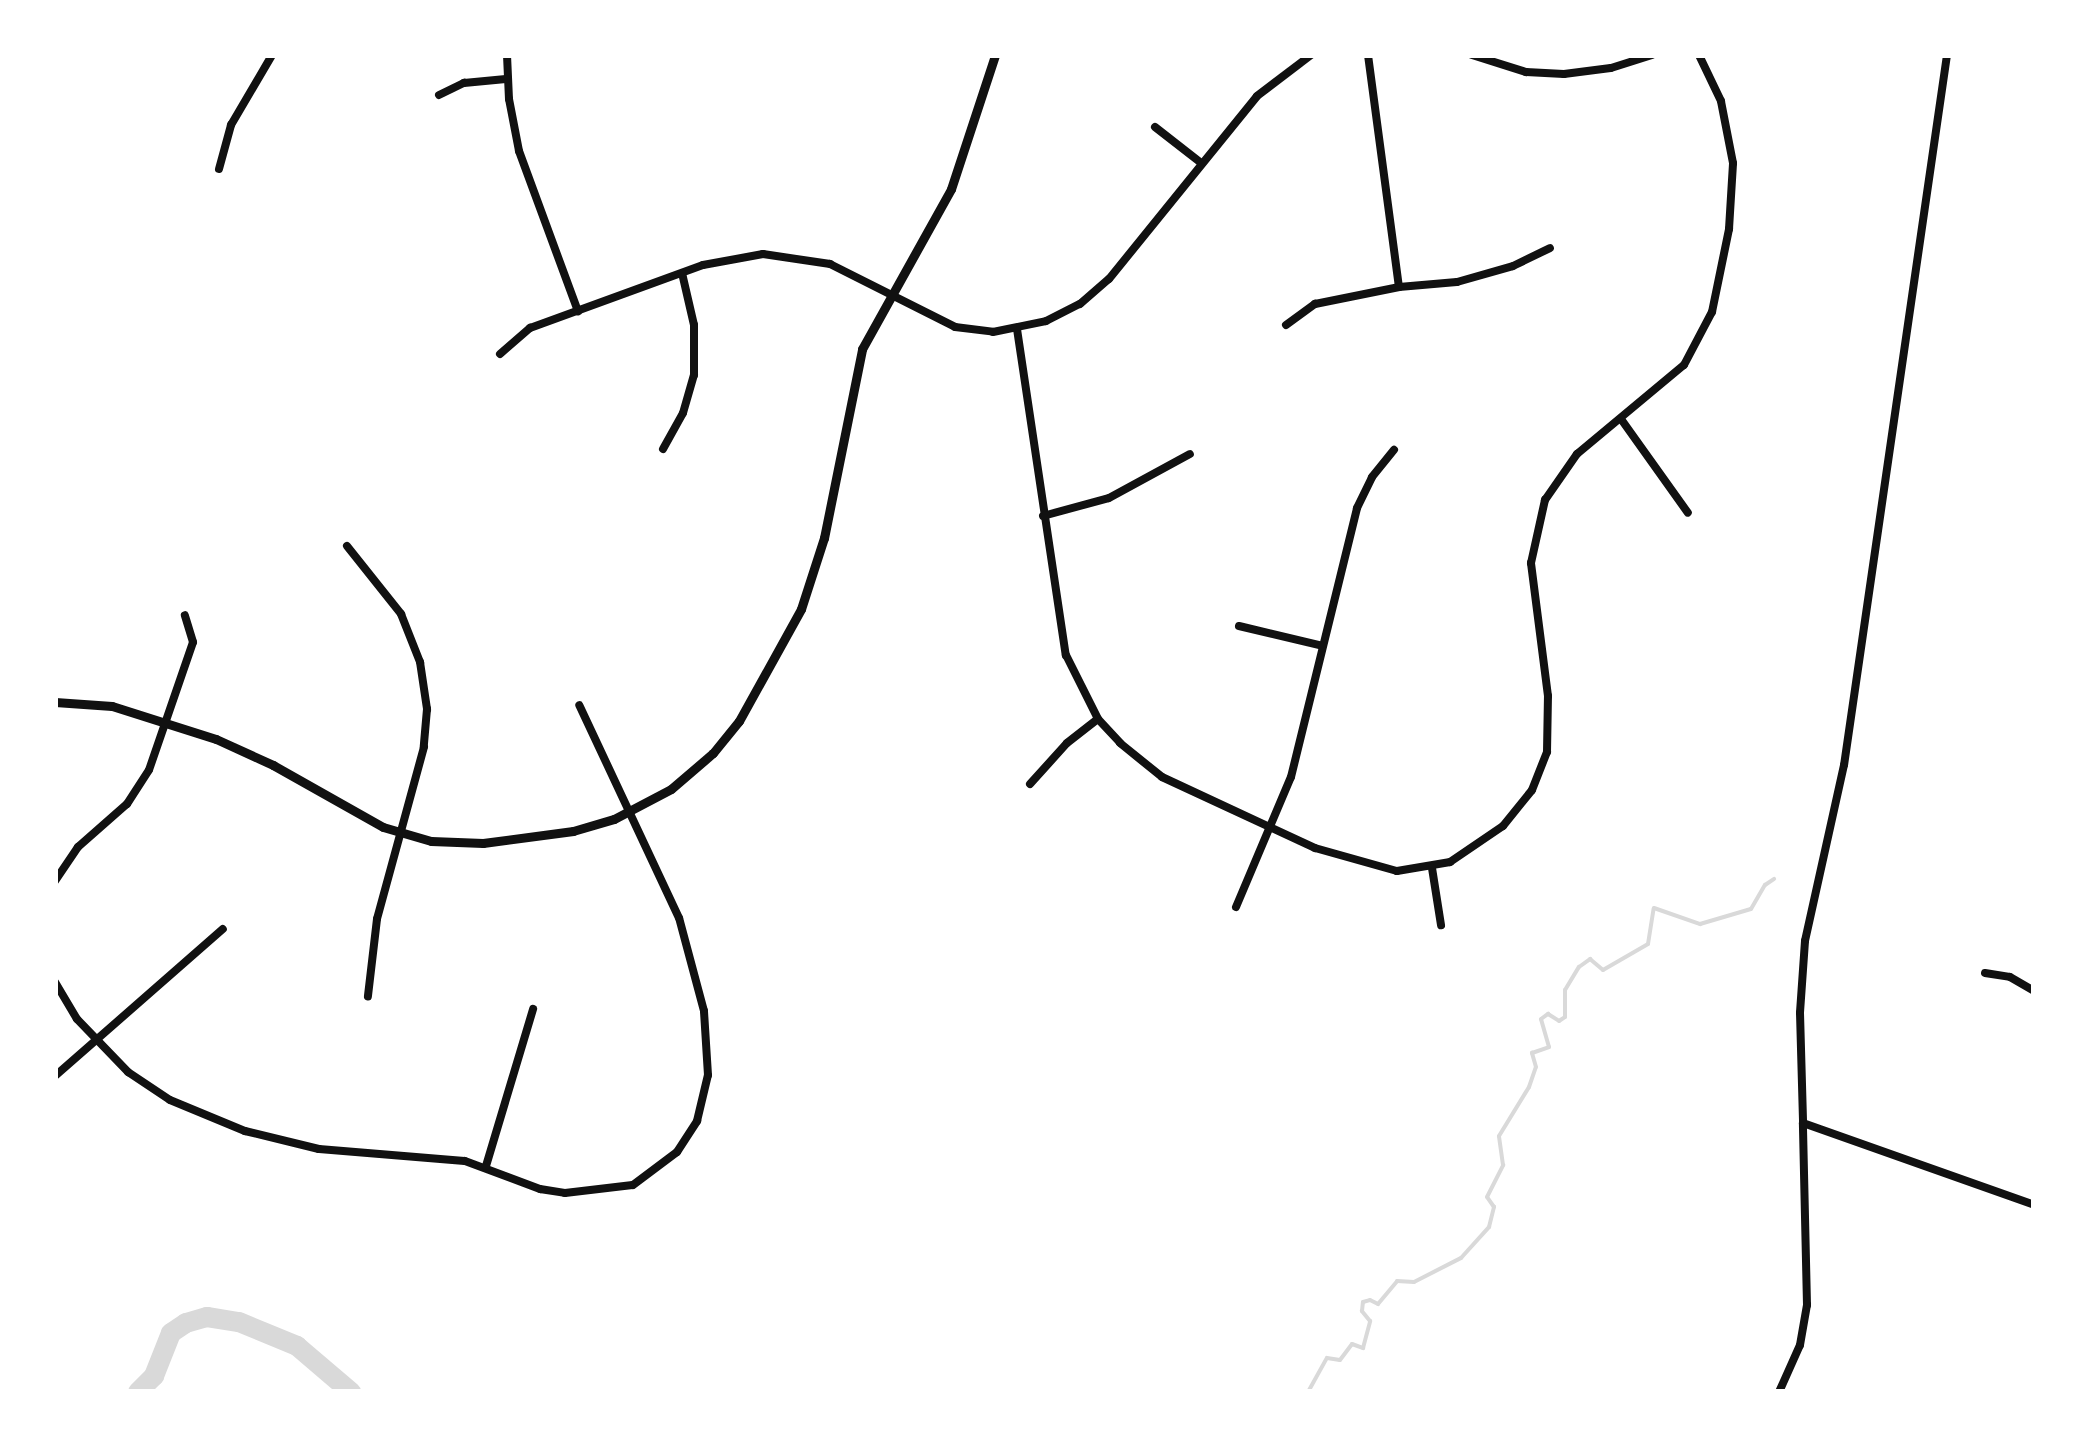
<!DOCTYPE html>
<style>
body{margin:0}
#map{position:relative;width:2089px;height:1447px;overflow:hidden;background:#fff;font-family:Manrope,sans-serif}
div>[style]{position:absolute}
.stream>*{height:4px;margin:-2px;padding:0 2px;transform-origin:2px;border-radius:2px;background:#d9d9d9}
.river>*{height:20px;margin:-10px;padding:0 10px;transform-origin:10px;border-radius:10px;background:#d9d9d9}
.minor>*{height:8px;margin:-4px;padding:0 4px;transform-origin:4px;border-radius:4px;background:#111}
.tertiary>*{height:9px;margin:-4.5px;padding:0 4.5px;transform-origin:4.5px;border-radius:4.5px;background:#111}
span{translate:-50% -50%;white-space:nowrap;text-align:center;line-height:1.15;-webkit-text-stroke:9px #fff;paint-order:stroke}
.frame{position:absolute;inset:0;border:58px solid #fff;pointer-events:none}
</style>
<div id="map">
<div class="stream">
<div style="left:1298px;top:1392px;width:4px"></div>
<div style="left:1308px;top:1392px;width:39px;rotate:-61deg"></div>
<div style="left:1327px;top:1358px;width:13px;rotate:9deg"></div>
<div style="left:1340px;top:1360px;width:20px;rotate:-53deg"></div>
<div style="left:1352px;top:1344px;width:12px;rotate:20deg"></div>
<div style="left:1363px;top:1348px;width:28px;rotate:-75deg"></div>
<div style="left:1370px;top:1321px;width:13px;rotate:-129deg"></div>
<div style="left:1362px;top:1311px;width:9px;rotate:-84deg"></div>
<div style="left:1363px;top:1302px;width:7px;rotate:-16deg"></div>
<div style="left:1370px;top:1300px;width:9px;rotate:27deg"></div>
<div style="left:1378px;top:1304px;width:30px;rotate:-50deg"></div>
<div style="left:1397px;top:1281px;width:17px;rotate:3deg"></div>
<div style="left:1414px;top:1282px;width:53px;rotate:-27.1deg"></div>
<div style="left:1461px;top:1258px;width:42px;rotate:-47.9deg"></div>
<div style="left:1489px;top:1227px;width:21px;rotate:-76deg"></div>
<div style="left:1494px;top:1207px;width:12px;rotate:-125deg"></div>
<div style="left:1487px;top:1197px;width:36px;rotate:-63deg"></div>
<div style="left:1503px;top:1165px;width:29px;rotate:-98deg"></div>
<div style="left:1499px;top:1136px;width:57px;rotate:-58.5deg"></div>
<div style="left:1529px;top:1087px;width:21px;rotate:-71deg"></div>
<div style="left:1536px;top:1067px;width:15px;rotate:-106deg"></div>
<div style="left:1532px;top:1053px;width:18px;rotate:-19deg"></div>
<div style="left:1549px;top:1047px;width:29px;rotate:-106deg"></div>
<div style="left:1541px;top:1019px;width:9px;rotate:-36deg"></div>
<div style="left:1548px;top:1014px;width:13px;rotate:32deg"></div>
<div style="left:1559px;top:1021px;width:7px;rotate:-34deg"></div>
<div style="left:1565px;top:1017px;width:27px;rotate:-90deg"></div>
<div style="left:1565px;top:990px;width:27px;rotate:-59deg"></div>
<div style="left:1579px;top:967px;width:14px;rotate:-36deg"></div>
<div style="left:1590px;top:959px;width:17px;rotate:40deg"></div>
<div style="left:1603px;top:970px;width:52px;rotate:-30deg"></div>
<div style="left:1648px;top:944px;width:36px;rotate:-81deg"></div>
<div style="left:1654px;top:908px;width:49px;rotate:19.2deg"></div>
<div style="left:1700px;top:924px;width:53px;rotate:-16.4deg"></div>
<div style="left:1751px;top:909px;width:28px;rotate:-60deg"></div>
<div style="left:1765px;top:885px;width:11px;rotate:-34deg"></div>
</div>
<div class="river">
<div style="left:138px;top:1392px;width:23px;rotate:-45deg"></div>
<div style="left:154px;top:1376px;width:46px;rotate:-68.4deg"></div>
<div style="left:171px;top:1333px;width:18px;rotate:-34deg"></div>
<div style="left:186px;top:1323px;width:22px;rotate:-16deg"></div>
<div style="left:207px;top:1317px;width:32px;rotate:9deg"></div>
<div style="left:239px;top:1322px;width:63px;rotate:22.5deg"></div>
<div style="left:297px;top:1346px;width:71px;rotate:40.4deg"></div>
</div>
<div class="minor">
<div style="left:507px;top:55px;width:44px;rotate:87.4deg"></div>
<div style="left:509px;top:99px;width:53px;rotate:79.1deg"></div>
<div style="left:519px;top:151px;width:171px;rotate:69.8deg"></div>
<div style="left:1368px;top:55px;width:234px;rotate:82.4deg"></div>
<div style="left:1472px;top:55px;width:57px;rotate:17.5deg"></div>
<div style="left:1526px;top:72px;width:38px;rotate:3deg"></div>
<div style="left:1564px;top:74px;width:47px;rotate:-7.3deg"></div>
<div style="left:1611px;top:68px;width:43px;rotate:-17.6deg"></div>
<div style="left:1947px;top:55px;width:717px;rotate:98.25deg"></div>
<div style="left:1844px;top:765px;width:180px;rotate:102.5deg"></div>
<div style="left:1805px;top:941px;width:72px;rotate:94deg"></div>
<div style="left:1800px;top:1013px;width:110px;rotate:88.4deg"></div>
<div style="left:1803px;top:1123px;width:245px;rotate:19.5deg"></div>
<div style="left:439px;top:95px;width:28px;rotate:-26deg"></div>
<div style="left:464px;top:83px;width:42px;rotate:-5.4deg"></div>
<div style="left:1155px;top:127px;width:58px;rotate:38deg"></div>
<div style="left:219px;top:169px;width:46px;rotate:-74.7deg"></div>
<div style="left:231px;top:125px;width:81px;rotate:-59.6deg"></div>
<div style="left:1286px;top:325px;width:36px;rotate:-36deg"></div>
<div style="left:1315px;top:304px;width:86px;rotate:-11.4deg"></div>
<div style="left:1399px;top:287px;width:58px;rotate:-4.9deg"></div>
<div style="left:1457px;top:282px;width:58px;rotate:-15.9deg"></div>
<div style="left:1513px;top:266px;width:41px;rotate:-25.9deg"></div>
<div style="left:1017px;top:329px;width:330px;rotate:81.5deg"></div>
<div style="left:1066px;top:655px;width:72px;rotate:63.4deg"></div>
<div style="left:1098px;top:719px;width:33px;rotate:47deg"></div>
<div style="left:1120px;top:743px;width:54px;rotate:39deg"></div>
<div style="left:1162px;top:777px;width:169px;rotate:24.9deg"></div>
<div style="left:1315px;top:848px;width:85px;rotate:15.7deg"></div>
<div style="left:1397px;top:871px;width:54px;rotate:-9.6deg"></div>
<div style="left:1450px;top:862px;width:64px;rotate:-34.2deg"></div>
<div style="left:1503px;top:826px;width:46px;rotate:-51.1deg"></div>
<div style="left:1532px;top:790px;width:41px;rotate:-68.5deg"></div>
<div style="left:1547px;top:752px;width:56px;rotate:-89deg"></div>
<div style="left:1548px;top:696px;width:134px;rotate:-97.3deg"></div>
<div style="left:1531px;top:563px;width:65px;rotate:-77.5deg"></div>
<div style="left:1545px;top:500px;width:56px;rotate:-55.2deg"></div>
<div style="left:1577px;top:454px;width:139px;rotate:-39.8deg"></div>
<div style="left:1684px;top:365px;width:60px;rotate:-62.2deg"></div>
<div style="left:1712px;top:312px;width:85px;rotate:-78.4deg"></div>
<div style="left:1729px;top:229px;width:66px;rotate:-86.5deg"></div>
<div style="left:1733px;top:163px;width:63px;rotate:-101deg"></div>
<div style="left:1721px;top:101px;width:51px;rotate:-115.6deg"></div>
<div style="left:500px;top:354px;width:40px;rotate:-41deg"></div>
<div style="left:530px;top:328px;width:184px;rotate:-20deg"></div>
<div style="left:703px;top:265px;width:61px;rotate:-10.4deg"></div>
<div style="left:763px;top:254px;width:68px;rotate:8.5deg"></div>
<div style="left:830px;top:264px;width:140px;rotate:26.7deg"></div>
<div style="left:955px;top:327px;width:38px;rotate:7deg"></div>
<div style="left:993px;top:332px;width:54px;rotate:-11.7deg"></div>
<div style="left:1046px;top:321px;width:38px;rotate:-27deg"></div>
<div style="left:1080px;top:304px;width:38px;rotate:-41deg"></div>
<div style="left:1109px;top:279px;width:235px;rotate:-51deg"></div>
<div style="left:1257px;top:96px;width:68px;rotate:-37.2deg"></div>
<div style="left:1621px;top:419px;width:115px;rotate:54.5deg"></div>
<div style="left:663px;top:449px;width:41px;rotate:-60.9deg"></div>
<div style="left:683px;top:413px;width:40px;rotate:-74deg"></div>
<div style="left:694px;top:375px;width:50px;rotate:-90deg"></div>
<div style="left:694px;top:325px;width:53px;rotate:-103deg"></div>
<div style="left:1043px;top:516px;width:68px;rotate:-15.3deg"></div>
<div style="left:1109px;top:498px;width:92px;rotate:-28.5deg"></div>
<div style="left:347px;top:546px;width:87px;rotate:51.5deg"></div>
<div style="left:401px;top:614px;width:52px;rotate:68.4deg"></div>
<div style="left:420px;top:662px;width:48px;rotate:81.5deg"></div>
<div style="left:427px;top:709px;width:38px;rotate:95deg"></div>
<div style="left:424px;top:747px;width:178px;rotate:105.3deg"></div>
<div style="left:377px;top:919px;width:78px;rotate:96.7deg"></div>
<div style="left:1239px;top:626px;width:86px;rotate:13.4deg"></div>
<div style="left:1030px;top:784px;width:55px;rotate:-47.9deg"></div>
<div style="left:1067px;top:743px;width:39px;rotate:-38deg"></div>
<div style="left:1432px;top:868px;width:58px;rotate:81deg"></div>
<div style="left:55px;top:881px;width:41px;rotate:-55.9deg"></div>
<div style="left:78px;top:847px;width:65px;rotate:-41.3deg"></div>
<div style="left:127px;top:804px;width:40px;rotate:-57.1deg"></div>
<div style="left:149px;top:770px;width:135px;rotate:-71deg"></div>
<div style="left:193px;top:642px;width:28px;rotate:-107deg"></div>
<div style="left:1236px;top:907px;width:141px;rotate:-67.1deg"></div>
<div style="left:1291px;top:777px;width:277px;rotate:-76.2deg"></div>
<div style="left:1357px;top:508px;width:34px;rotate:-64deg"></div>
<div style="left:1372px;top:477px;width:35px;rotate:-51deg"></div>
<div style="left:1985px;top:973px;width:25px;rotate:9deg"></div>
<div style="left:2010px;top:977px;width:28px;rotate:30deg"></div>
<div style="left:55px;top:982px;width:43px;rotate:59.3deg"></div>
<div style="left:77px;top:1019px;width:74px;rotate:46.1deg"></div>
<div style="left:128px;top:1072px;width:50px;rotate:33.7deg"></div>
<div style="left:170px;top:1100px;width:81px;rotate:22.5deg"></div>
<div style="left:245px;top:1131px;width:76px;rotate:13.7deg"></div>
<div style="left:319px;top:1149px;width:146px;rotate:4.7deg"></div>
<div style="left:465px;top:1161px;width:80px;rotate:20.5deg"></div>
<div style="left:540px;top:1189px;width:25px;rotate:9deg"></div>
<div style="left:565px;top:1193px;width:68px;rotate:-6.7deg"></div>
<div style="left:633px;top:1185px;width:55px;rotate:-36.9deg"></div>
<div style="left:677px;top:1152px;width:37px;rotate:-57deg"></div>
<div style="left:697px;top:1121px;width:47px;rotate:-76.6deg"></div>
<div style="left:708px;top:1075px;width:64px;rotate:-93.6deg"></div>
<div style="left:704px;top:1011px;width:96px;rotate:-105deg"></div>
<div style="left:679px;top:918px;width:235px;rotate:-115.1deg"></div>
<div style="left:55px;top:1076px;width:223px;rotate:-41.2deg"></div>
<div style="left:486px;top:1166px;width:164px;rotate:-73.3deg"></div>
<div style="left:1779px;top:1392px;width:51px;rotate:-65.9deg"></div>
<div style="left:1800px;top:1345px;width:41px;rotate:-80.1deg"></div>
<div style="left:1807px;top:1305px;width:182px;rotate:-91.3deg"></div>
</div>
<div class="tertiary">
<div style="left:55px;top:702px;width:57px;rotate:4deg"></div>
<div style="left:112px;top:706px;width:109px;rotate:17.6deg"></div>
<div style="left:216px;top:739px;width:63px;rotate:24.5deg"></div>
<div style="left:273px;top:765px;width:126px;rotate:29.4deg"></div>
<div style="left:383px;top:827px;width:50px;rotate:16.3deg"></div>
<div style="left:431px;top:841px;width:52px;rotate:2.2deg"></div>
<div style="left:483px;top:843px;width:91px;rotate:-7.6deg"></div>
<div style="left:573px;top:831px;width:43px;rotate:-16.3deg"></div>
<div style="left:614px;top:819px;width:64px;rotate:-27.8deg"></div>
<div style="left:671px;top:789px;width:55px;rotate:-40.6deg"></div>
<div style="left:713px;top:753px;width:41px;rotate:-50.9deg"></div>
<div style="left:739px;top:721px;width:128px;rotate:-61deg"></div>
<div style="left:801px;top:609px;width:75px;rotate:-72.1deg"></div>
<div style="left:824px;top:538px;width:193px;rotate:-78.6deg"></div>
<div style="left:862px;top:349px;width:183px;rotate:-60.9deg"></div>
<div style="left:951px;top:189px;width:141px;rotate:-71.8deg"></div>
</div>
<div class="frame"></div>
</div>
